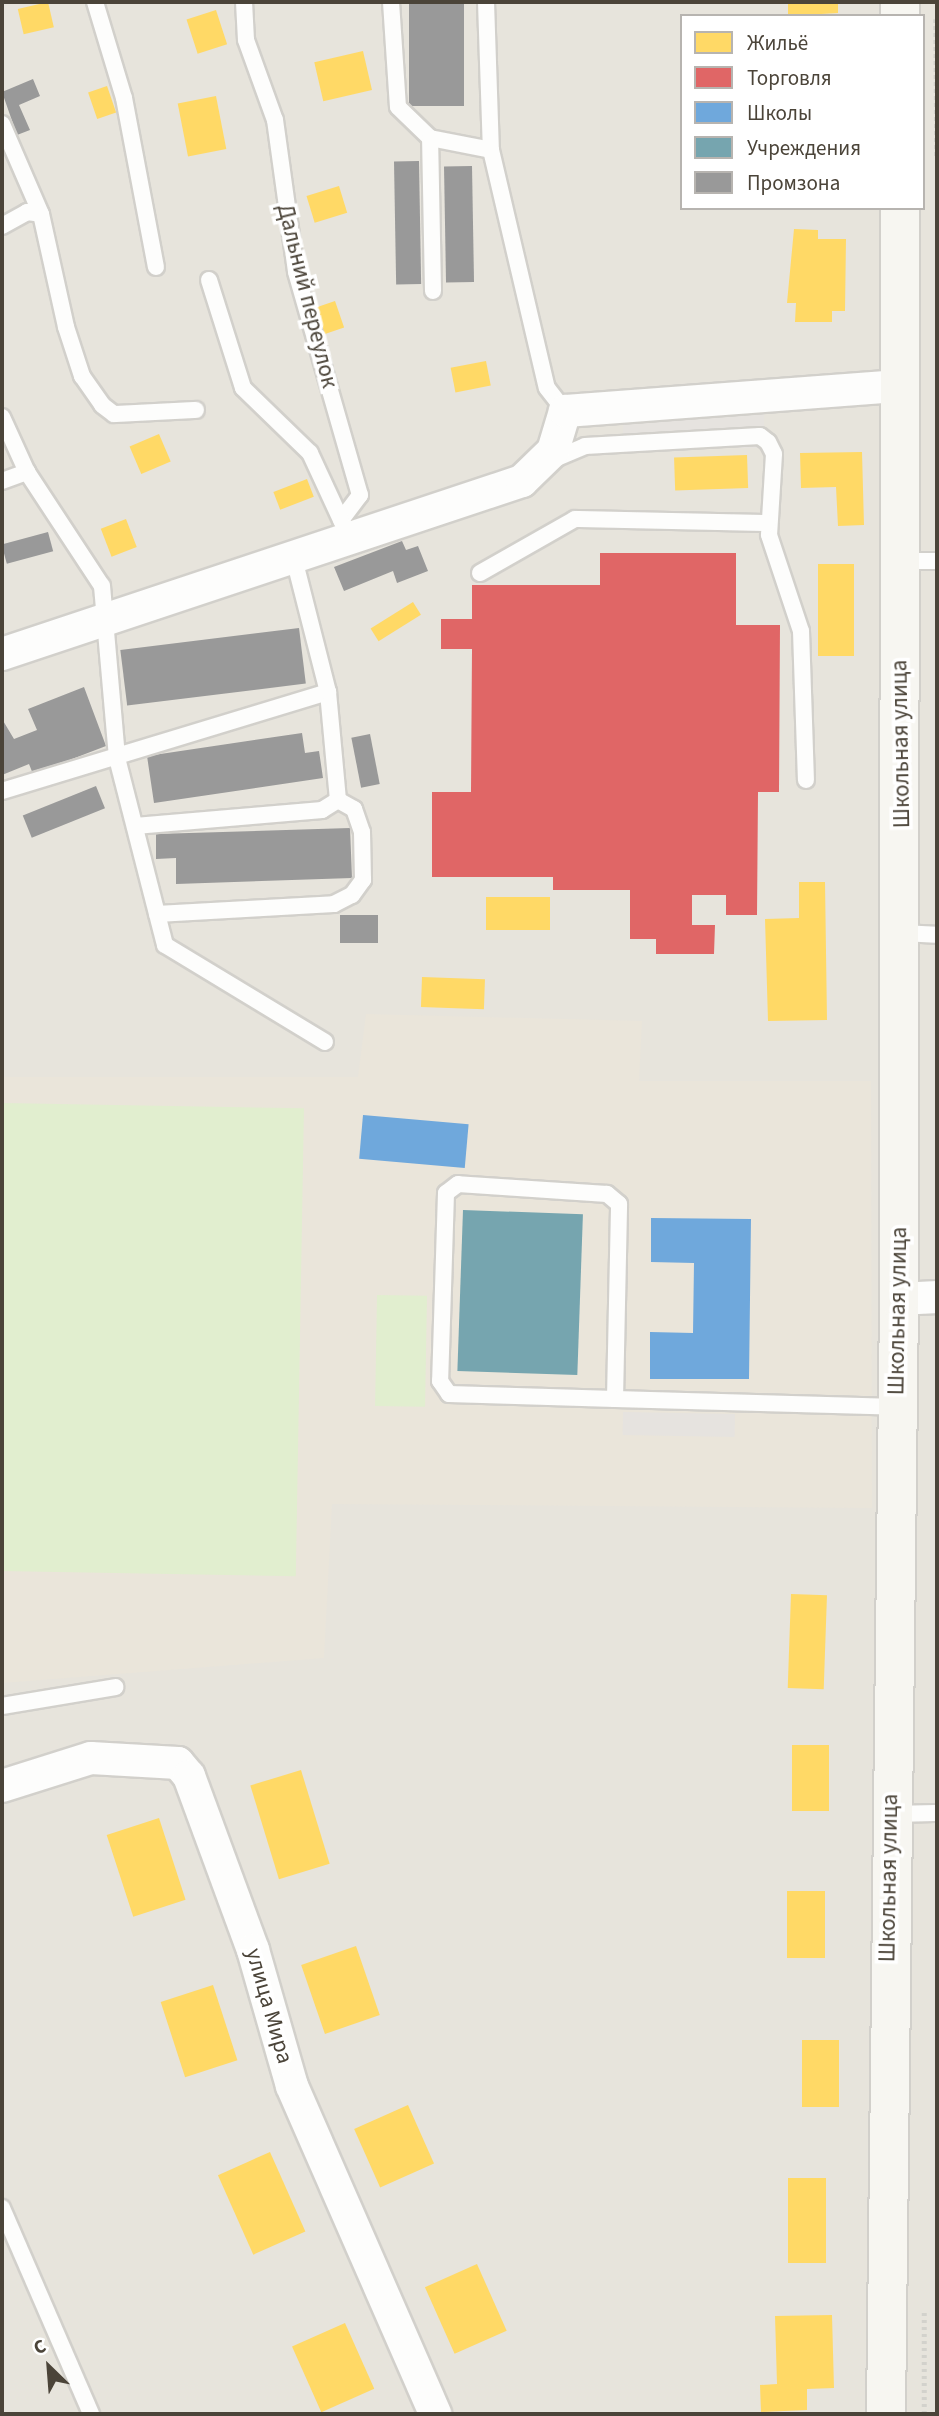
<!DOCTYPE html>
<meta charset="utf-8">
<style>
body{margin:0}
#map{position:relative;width:939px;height:2416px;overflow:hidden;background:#f4f2ee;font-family:"Source Sans 3",sans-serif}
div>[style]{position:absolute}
.residential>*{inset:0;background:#e7e4dc}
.education>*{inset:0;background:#eae5da}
.green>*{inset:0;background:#e1eecf;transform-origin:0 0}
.parking>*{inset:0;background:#e6e3df;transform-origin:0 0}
.homes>*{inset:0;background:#ffd966;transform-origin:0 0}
.shops>*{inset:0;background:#e06666}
.schools>*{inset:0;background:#6fa8dc;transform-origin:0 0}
.public>*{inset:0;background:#76a5af;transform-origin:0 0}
.industry>*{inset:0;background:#999;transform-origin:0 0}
.path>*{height:4.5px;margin-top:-2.25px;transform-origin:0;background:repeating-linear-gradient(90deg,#d3d2cc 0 3.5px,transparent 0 7px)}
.roads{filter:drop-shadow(2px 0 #d2d0cb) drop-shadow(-2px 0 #d2d0cb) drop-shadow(0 2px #d2d0cb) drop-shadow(0 -2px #d2d0cb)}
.lane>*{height:16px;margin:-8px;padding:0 8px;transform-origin:8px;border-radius:8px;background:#fdfdfc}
.street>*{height:32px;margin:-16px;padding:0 16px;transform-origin:16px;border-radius:16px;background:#fdfdfc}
.secondary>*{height:38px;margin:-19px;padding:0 19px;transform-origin:19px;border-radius:19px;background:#f7f6f1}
span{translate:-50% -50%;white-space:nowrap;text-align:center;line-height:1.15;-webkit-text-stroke:7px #fff;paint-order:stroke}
.street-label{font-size:23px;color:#4b4439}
.frame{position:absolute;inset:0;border:4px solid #4b4439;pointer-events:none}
.legend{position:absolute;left:680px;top:14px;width:245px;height:196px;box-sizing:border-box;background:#fff;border:2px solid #b7b4b0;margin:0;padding:9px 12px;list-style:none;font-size:21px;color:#4b4439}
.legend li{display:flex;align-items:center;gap:14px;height:35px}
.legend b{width:35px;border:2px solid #b7b4b0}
.north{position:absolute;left:14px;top:2332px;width:70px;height:70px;-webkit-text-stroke:5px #fff;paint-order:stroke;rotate:335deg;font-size:19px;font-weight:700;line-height:28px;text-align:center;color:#4b4439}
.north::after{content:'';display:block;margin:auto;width:24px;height:32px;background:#4b4439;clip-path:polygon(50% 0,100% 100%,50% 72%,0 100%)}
</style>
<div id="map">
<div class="residential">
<div style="clip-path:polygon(evenodd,2px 2px,937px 2px,937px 2414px,2px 2414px,2px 2px,682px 16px,923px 16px,923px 208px,682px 208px,682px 16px)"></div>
</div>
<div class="education">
<div style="clip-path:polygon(366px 1014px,642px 1021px,639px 1081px,871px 1081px,872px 1508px,332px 1504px,324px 1658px,2px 1683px,2px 1077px,358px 1077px)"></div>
</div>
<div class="green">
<div style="left:2px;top:1103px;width:302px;height:468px;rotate:1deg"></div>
<div style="left:377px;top:1295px;width:50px;height:111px;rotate:1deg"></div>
</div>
<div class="parking">
<div style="left:764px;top:413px;width:35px;height:141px;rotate:90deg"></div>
<div style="left:623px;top:1412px;width:112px;height:23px;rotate:1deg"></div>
</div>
<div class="homes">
<div style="left:48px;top:2px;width:26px;height:31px;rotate:77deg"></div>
<div style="clip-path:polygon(780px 2px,838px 2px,838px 13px,788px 16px,788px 4px)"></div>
<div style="left:216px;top:10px;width:36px;height:31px;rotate:72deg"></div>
<div style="left:363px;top:51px;width:40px;height:50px;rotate:77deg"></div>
<div style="left:107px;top:86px;width:28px;height:20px;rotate:71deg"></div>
<div style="left:216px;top:96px;width:54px;height:39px;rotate:79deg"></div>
<div style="left:339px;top:186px;width:28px;height:34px;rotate:73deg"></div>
<div style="clip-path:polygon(794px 229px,818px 230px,818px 239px,846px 239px,845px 311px,832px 311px,832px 322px,795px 322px,796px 303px,787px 303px)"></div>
<div style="left:335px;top:301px;width:28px;height:21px;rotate:71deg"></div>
<div style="left:486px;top:361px;width:25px;height:36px;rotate:79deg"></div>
<div style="left:159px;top:434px;width:30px;height:32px;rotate:67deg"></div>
<div style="clip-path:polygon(862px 452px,864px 525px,838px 526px,836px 487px,801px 488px,800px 453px)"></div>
<div style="left:747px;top:455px;width:33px;height:73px;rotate:88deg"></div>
<div style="left:307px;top:479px;width:19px;height:36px;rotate:69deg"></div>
<div style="left:126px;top:519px;width:30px;height:27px;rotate:69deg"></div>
<div style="left:818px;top:564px;width:36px;height:92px"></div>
<div style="left:413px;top:602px;width:15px;height:50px;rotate:58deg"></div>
<div style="clip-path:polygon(799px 882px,825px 882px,827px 1020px,768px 1021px,765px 919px,799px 918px)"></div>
<div style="left:550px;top:897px;width:33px;height:64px;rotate:90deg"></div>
<div style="left:422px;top:977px;width:63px;height:30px;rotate:2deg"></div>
<div style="left:791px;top:1594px;width:36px;height:94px;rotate:2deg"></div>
<div style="left:792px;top:1745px;width:37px;height:66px"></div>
<div style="left:301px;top:1770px;width:98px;height:53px;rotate:73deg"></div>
<div style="left:159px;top:1818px;width:86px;height:55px;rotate:72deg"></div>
<div style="left:825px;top:1891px;width:67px;height:38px;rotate:90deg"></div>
<div style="left:356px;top:1946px;width:73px;height:58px;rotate:71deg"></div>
<div style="left:213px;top:1985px;width:79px;height:55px;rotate:72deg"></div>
<div style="left:802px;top:2040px;width:37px;height:67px"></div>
<div style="left:408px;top:2105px;width:64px;height:59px;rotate:66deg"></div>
<div style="left:270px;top:2152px;width:87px;height:57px;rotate:66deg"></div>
<div style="left:788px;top:2178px;width:38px;height:85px"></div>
<div style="left:477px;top:2264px;width:73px;height:57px;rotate:66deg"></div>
<div style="clip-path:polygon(832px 2315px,834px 2388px,807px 2389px,807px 2410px,761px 2412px,760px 2385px,777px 2384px,775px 2316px)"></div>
<div style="left:345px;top:2323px;width:72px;height:58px;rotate:66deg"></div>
</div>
<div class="shops">
<div style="clip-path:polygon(600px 553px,736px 553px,736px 625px,780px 625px,779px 792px,758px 792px,757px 915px,726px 915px,726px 895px,692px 895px,692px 925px,715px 925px,714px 954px,656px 954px,656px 939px,630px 939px,630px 890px,553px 890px,553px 877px,432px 877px,432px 792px,471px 792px,472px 649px,441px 649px,441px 619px,472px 619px,472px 585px,600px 585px)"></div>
</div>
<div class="schools">
<div style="left:363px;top:1115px;width:106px;height:44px;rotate:5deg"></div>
<div style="clip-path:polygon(651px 1218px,751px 1219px,749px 1379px,650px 1379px,650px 1332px,693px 1333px,694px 1263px,651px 1262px)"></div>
</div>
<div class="public">
<div style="left:463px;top:1210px;width:120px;height:161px;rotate:2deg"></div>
</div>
<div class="industry">
<div style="left:409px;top:2px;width:55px;height:104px"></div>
<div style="clip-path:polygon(33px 79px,40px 96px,19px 105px,30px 130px,17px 135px,2px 92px)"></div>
<div style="left:419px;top:161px;width:123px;height:25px;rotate:89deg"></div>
<div style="left:472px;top:166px;width:116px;height:28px;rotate:89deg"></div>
<div style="left:48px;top:532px;width:20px;height:48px;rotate:75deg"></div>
<div style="clip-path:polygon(402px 541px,406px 550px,418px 546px,428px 571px,397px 583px,393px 571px,344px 591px,334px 567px)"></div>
<div style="left:299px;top:628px;width:56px;height:180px;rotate:83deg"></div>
<div style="clip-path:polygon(84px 687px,106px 746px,33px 774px,29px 764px,2px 775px,2px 719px,14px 739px,37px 730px,28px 709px)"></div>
<div style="clip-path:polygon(302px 733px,305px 753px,319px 751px,323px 778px,154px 803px,147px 756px)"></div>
<div style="left:370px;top:734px;width:51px;height:19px;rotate:79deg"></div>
<div style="left:96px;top:786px;width:24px;height:79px;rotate:68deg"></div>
<div style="clip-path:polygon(350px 828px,352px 878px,176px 884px,176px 858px,156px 859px,156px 834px)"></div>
<div style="left:378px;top:915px;width:28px;height:38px;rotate:90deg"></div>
</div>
<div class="path">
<div style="left:936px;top:19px;width:139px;rotate:89.6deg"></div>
<div style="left:924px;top:2414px;width:103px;rotate:-90deg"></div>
</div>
<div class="roads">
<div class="lane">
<div style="left:95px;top:2px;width:100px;rotate:73.2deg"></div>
<div style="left:124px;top:98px;width:172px;rotate:79.3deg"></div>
<div style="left:244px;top:2px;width:38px;rotate:87deg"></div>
<div style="left:246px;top:40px;width:85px;rotate:70.1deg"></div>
<div style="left:275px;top:120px;width:153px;rotate:82.1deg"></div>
<div style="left:296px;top:272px;width:232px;rotate:74deg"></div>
<div style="left:360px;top:495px;width:31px;rotate:127deg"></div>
<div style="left:341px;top:520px;width:24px;rotate:60deg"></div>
<div style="left:391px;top:2px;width:105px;rotate:86.2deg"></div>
<div style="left:398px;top:107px;width:45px;rotate:44.1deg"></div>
<div style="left:486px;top:2px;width:148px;rotate:88.1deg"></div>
<div style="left:491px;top:150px;width:244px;rotate:76.8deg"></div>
<div style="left:547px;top:388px;width:29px;rotate:52deg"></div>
<div style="left:2px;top:124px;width:98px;rotate:66.6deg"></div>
<div style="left:2px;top:226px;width:29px;rotate:-29deg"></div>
<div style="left:27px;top:212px;width:14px;rotate:8deg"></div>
<div style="left:41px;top:214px;width:116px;rotate:77.5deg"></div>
<div style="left:66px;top:327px;width:52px;rotate:71.9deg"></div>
<div style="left:82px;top:376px;width:35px;rotate:55deg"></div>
<div style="left:102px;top:405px;width:15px;rotate:37deg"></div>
<div style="left:114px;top:414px;width:82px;rotate:-2.8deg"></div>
<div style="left:209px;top:280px;width:113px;rotate:72.5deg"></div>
<div style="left:243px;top:388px;width:93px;rotate:44.1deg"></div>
<div style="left:310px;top:453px;width:74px;rotate:65.2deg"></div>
<div style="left:433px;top:291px;width:153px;rotate:-91.1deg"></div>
<div style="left:430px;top:138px;width:62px;rotate:11.1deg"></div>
<div style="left:2px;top:417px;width:60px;rotate:65.6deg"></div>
<div style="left:27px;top:472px;width:136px;rotate:56.7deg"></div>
<div style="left:102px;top:586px;width:173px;rotate:85deg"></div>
<div style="left:117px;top:758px;width:193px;rotate:75.6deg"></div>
<div style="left:165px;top:945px;width:187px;rotate:31.2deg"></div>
<div style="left:550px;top:461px;width:38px;rotate:-23deg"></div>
<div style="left:585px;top:446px;width:175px;rotate:-3.3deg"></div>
<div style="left:760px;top:436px;width:10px;rotate:37deg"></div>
<div style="left:768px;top:442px;width:13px;rotate:63deg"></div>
<div style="left:774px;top:454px;width:81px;rotate:93.5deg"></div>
<div style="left:769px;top:535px;width:101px;rotate:71.6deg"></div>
<div style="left:801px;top:631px;width:149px;rotate:88.1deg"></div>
<div style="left:2px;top:481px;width:27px;rotate:-20deg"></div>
<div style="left:899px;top:561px;width:38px"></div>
<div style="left:480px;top:573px;width:109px;rotate:-29.6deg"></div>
<div style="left:575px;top:519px;width:193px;rotate:1.2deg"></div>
<div style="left:2px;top:791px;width:341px;rotate:-16.9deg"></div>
<div style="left:135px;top:826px;width:188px;rotate:-4.9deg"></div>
<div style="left:322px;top:810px;width:19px;rotate:-32deg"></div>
<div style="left:338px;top:800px;width:108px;rotate:-95.3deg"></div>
<div style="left:328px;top:692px;width:137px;rotate:-104.3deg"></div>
<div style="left:157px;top:914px;width:177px;rotate:-3.2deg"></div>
<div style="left:334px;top:904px;width:20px;rotate:-27deg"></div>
<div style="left:352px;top:895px;width:19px;rotate:-54deg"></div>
<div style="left:363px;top:880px;width:48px;rotate:-91.2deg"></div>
<div style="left:362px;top:832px;width:24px;rotate:-109deg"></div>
<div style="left:354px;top:809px;width:18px;rotate:-151deg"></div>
<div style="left:901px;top:933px;width:36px;rotate:3deg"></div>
<div style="left:615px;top:1399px;width:195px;rotate:-88.8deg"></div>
<div style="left:619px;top:1204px;width:16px;rotate:-140deg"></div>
<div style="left:607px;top:1194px;width:149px;rotate:-176.2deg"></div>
<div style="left:458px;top:1184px;width:15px;rotate:143deg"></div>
<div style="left:446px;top:1193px;width:188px;rotate:91.8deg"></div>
<div style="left:440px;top:1381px;width:16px;rotate:55deg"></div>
<div style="left:449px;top:1394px;width:166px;rotate:1.7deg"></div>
<div style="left:615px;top:1399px;width:282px;rotate:1.6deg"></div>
<div style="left:2px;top:1706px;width:115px;rotate:-9.5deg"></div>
<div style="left:892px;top:1814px;width:45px;rotate:-1.3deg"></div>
<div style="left:2px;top:2208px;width:224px;rotate:66.6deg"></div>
</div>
<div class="street">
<div style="left:2px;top:654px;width:548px;rotate:-18.4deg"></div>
<div style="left:522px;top:481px;width:43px;rotate:-44.1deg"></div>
<div style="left:553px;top:451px;width:42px;rotate:-73.3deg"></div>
<div style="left:565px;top:411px;width:336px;rotate:-4.3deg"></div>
<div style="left:899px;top:1299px;width:38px;rotate:-3deg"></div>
<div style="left:2px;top:1786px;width:93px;rotate:-17.5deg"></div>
<div style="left:91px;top:1758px;width:87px;rotate:3.3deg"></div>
<div style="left:178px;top:1763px;width:17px;rotate:50deg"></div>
<div style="left:189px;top:1776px;width:185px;rotate:69.8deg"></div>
<div style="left:253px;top:1950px;width:141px;rotate:74deg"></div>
<div style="left:292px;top:2086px;width:358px;rotate:66.4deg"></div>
</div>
<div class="secondary">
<div style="left:900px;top:2px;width:14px;rotate:90deg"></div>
<div style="left:886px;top:2414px;width:1115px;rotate:-89.33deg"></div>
<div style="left:899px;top:1299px;width:1091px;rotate:-89.95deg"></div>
</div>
</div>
<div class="street-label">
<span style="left:307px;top:296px;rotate:76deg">Дальний переулок</span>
<span style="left:901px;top:744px;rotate:-91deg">Школьная улица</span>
<span style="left:898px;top:1311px;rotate:-89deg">Школьная улица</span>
<span style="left:889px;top:1878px;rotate:-89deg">Школьная улица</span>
<span style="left:269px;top:2006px;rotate:74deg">улица Мира</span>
</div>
<div class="frame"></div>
<ul class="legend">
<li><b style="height:19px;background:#ffd966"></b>Жильё</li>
<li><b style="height:19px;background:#e06666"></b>Торговля</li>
<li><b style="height:19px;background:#6fa8dc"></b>Школы</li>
<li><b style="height:19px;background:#76a5af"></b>Учреждения</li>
<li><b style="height:19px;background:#999"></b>Промзона</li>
</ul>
<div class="north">С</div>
</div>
